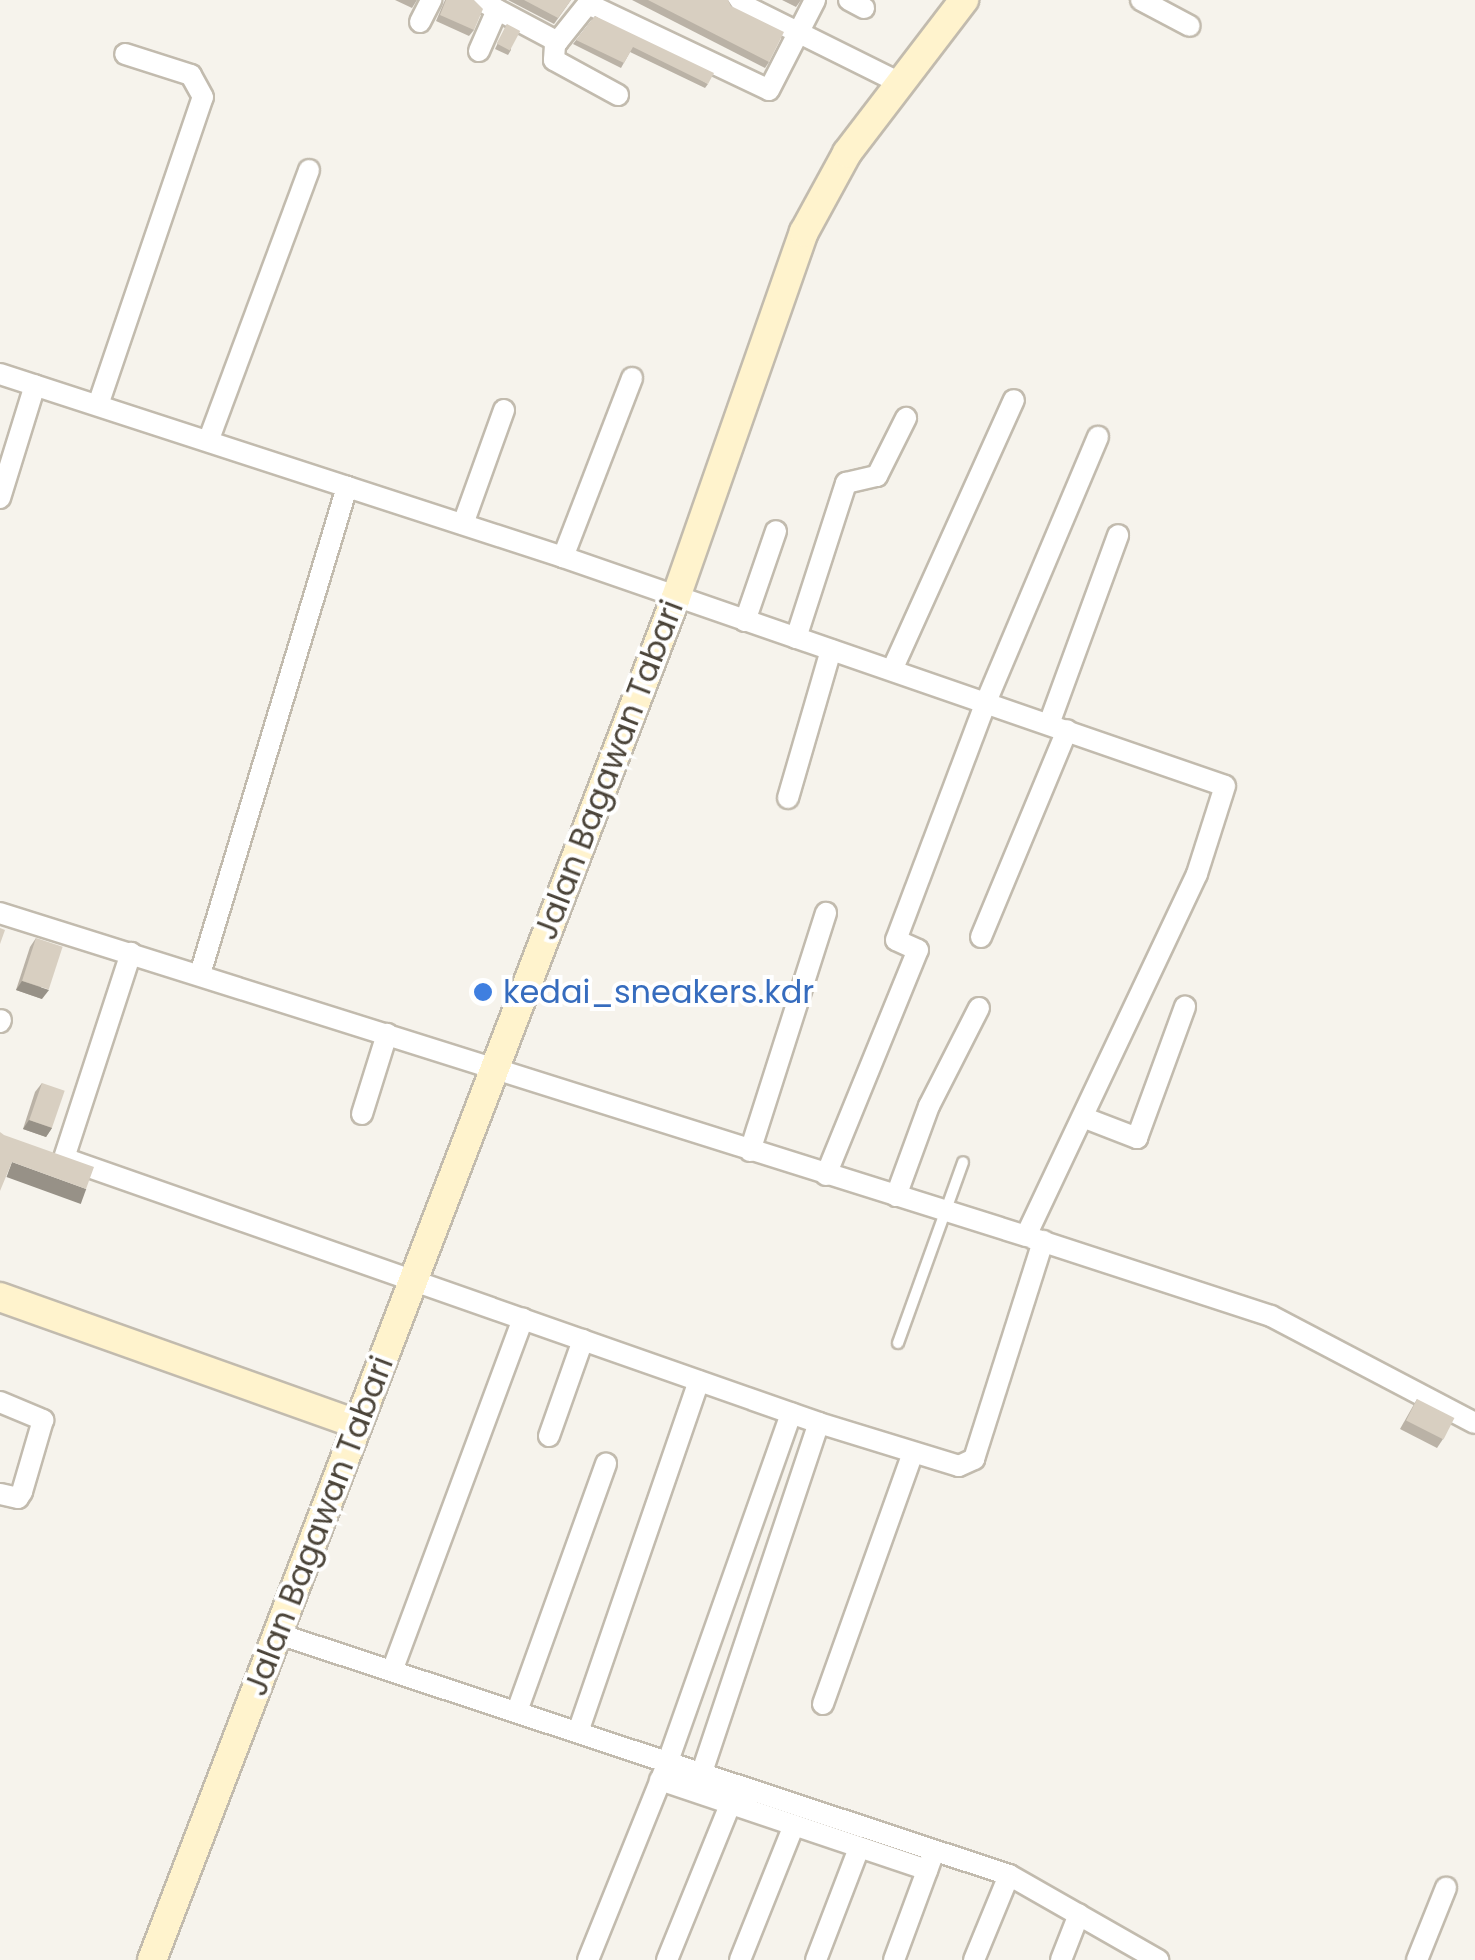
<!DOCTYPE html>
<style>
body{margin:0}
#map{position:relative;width:1475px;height:1960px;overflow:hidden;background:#f6f3ec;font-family:Poppins,sans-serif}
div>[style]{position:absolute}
.roads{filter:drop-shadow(2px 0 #c2bbae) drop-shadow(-2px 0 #c2bbae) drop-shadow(0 2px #c2bbae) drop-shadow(0 -2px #c2bbae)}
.lane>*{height:10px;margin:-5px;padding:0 5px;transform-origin:5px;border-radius:5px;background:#fff}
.street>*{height:20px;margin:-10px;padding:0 10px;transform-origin:10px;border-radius:10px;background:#fff}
.secondary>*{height:28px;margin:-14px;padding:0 14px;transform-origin:14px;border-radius:14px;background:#fff3cd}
.wall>*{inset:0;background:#bab2a6}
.shaded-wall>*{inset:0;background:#979187;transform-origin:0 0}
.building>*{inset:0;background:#d8cfc1;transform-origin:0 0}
.dots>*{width:28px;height:28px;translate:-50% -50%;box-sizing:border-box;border:5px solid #fff;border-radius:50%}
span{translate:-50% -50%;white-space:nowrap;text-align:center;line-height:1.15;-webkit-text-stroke:8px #fff;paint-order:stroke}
.street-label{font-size:32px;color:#4b4439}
.shop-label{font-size:32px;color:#366cbe}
.left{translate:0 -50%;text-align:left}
</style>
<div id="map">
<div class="roads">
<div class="lane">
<div style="left:898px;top:1343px;width:192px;rotate:-70.2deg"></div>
</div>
<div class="street">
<div style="left:479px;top:0;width:89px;rotate:28deg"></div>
<div style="left:591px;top:0;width:58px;rotate:128.7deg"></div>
<div style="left:555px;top:45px;width:15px;rotate:94deg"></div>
<div style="left:554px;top:60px;width:73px;rotate:28.7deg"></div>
<div style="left:733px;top:0;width:186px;rotate:26.4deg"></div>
<div style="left:849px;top:0;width:17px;rotate:28deg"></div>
<div style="left:1141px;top:0;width:55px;rotate:28deg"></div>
<div style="left:588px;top:4px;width:200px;rotate:25.4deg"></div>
<div style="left:769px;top:90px;width:101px;rotate:-62.9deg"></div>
<div style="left:420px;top:22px;width:25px;rotate:-63deg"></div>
<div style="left:479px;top:51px;width:45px;rotate:-66.3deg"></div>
<div style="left:0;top:374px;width:592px;rotate:18.01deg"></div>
<div style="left:563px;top:557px;width:700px;rotate:19.08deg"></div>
<div style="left:1225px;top:786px;width:92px;rotate:107.7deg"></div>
<div style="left:1197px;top:874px;width:400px;rotate:115.3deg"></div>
<div style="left:1026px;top:1236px;width:1076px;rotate:-162.53deg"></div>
<div style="left:98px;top:405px;width:325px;rotate:-71.2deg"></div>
<div style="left:203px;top:97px;width:25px;rotate:-119deg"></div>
<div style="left:191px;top:75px;width:69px;rotate:-162.3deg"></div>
<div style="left:209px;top:439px;width:287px;rotate:-69.6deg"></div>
<div style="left:0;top:498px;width:118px;rotate:-72.8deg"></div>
<div style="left:463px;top:524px;width:121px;rotate:-70.2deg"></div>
<div style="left:563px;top:557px;width:192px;rotate:-68.9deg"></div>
<div style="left:745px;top:621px;width:95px;rotate:-71deg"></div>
<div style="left:796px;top:638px;width:163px;rotate:-72.1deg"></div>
<div style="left:846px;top:483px;width:32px;rotate:-13deg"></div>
<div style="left:877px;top:476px;width:65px;rotate:-63.4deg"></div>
<div style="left:892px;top:670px;width:296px;rotate:-65.7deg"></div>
<div style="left:1049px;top:724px;width:201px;rotate:-69.9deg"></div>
<div style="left:788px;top:798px;width:154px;rotate:-73.8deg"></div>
<div style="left:981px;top:937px;width:224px;rotate:-67.4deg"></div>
<div style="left:200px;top:974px;width:509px;rotate:-73.2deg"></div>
<div style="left:0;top:1022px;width:2px;rotate:-63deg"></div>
<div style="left:362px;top:1114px;width:84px;rotate:-72.6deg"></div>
<div style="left:1085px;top:1118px;width:56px;rotate:21deg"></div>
<div style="left:1137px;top:1138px;width:140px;rotate:-69.9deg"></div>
<div style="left:750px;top:1151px;width:250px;rotate:-72.3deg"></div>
<div style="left:64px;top:1158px;width:216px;rotate:-71.9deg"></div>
<div style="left:69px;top:1160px;width:795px;rotate:19.32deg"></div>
<div style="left:819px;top:1423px;width:146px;rotate:17.1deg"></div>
<div style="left:959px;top:1466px;width:17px;rotate:-25deg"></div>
<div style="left:974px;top:1459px;width:229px;rotate:-72.4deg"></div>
<div style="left:826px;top:1175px;width:243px;rotate:-67.8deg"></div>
<div style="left:918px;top:950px;width:24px;rotate:-156deg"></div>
<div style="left:896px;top:940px;width:254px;rotate:-69.3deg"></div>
<div style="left:986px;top:702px;width:288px;rotate:-67.1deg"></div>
<div style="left:896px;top:1196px;width:96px;rotate:-69.9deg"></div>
<div style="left:929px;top:1106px;width:110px;rotate:-63deg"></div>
<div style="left:1032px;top:1238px;width:251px;rotate:18.1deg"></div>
<div style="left:1271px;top:1316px;width:230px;rotate:27.7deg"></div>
<div style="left:0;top:1402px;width:47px;rotate:22.7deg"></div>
<div style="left:43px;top:1420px;width:75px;rotate:106.3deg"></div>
<div style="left:22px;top:1492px;width:7px;rotate:124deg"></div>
<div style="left:18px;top:1498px;width:18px;rotate:-167deg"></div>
<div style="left:549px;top:1436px;width:102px;rotate:-70.5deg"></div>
<div style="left:279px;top:1634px;width:769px;rotate:18.27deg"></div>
<div style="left:1009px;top:1875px;width:172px;rotate:29.7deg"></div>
<div style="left:392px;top:1671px;width:376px;rotate:-69.6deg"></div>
<div style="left:823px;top:1704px;width:264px;rotate:-70.3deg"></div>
<div style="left:517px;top:1711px;width:263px;rotate:-70.2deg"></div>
<div style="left:578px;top:1732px;width:371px;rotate:-71deg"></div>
<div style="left:701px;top:1775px;width:371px;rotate:-71.5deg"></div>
<div style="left:660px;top:1780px;width:282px;rotate:18.6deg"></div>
<div style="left:588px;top:1960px;width:211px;rotate:-68deg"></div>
<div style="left:667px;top:1764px;width:372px;rotate:-70.5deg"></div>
<div style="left:667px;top:1960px;width:167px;rotate:-67.9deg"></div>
<div style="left:740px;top:1960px;width:145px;rotate:-68.2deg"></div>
<div style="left:816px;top:1960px;width:120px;rotate:-69deg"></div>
<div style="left:894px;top:1960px;width:107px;rotate:-69.7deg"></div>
<div style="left:974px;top:1960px;width:92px;rotate:-67.6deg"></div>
<div style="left:1061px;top:1960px;width:49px;rotate:-68.6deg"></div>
<div style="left:1417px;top:1960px;width:78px;rotate:-68.1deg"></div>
</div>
<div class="secondary">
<div style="left:0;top:1297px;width:379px;rotate:19.6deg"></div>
<div style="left:152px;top:1960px;width:1457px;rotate:-68.97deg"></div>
<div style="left:675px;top:600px;width:390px;rotate:-70.7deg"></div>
<div style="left:804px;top:232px;width:90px;rotate:-61.4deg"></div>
<div style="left:847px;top:153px;width:193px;rotate:-52.6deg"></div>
</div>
</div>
<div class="wall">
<div style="clip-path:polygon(395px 0,417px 0,412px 8px)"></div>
<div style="clip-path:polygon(445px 0,474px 0,474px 30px,469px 36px,436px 21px)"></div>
<div style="clip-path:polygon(508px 0,571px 0,554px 24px)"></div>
<div style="clip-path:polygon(632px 0,728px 0,769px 62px,765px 68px)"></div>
<div style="clip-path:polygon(782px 0,801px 0,796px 7px)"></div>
<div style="clip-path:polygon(595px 16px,708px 84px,705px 88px,630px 52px,621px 68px,573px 44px)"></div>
<div style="clip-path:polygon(507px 24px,511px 50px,508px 55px,495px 49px)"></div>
<div style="clip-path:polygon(36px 938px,42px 999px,16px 990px,30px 947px)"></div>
<div style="clip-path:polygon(42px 1083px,52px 1128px,46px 1137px,23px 1129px,35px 1092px)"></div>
<div style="clip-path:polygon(1417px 1399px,1443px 1439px,1437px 1448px,1400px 1429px)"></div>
</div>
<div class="shaded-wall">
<div style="clip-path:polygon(22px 981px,49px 990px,42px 999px,16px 990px)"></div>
<div style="clip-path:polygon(29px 1120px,52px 1128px,46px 1137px,23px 1129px)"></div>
<div style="left:12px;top:1162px;width:79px;height:16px;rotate:20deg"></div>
</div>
<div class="building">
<div style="clip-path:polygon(446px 0,474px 0,483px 9px,474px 30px,440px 15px)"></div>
<div style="clip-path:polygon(524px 0,571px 0,558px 18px)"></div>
<div style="clip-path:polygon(648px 0,728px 0,731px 6px,784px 32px,769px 62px)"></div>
<div style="clip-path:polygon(595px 16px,714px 73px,708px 84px,633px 47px,624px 63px,576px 40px)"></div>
<div style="left:507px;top:24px;width:15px;height:22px;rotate:28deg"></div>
<div style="clip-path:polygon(0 928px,5px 930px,0 944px)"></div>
<div style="left:36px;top:938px;width:28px;height:45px;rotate:18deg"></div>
<div style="left:42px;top:1083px;width:24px;height:39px;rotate:19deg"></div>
<div style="clip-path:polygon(0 1132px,4px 1135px,94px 1167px,86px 1189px,12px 1162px,0 1191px)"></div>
<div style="left:1417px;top:1399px;width:42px;height:24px;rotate:27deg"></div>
</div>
<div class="dots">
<div style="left:483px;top:992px;background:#3f7fe0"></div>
</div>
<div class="street-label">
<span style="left:609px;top:770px;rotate:-69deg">Jalan Bagawan Tabari</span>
<span style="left:319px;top:1526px;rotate:-69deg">Jalan Bagawan Tabari</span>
</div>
<div class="shop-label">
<span class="left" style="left:503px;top:992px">kedai_sneakers.kdr</span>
</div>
</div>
